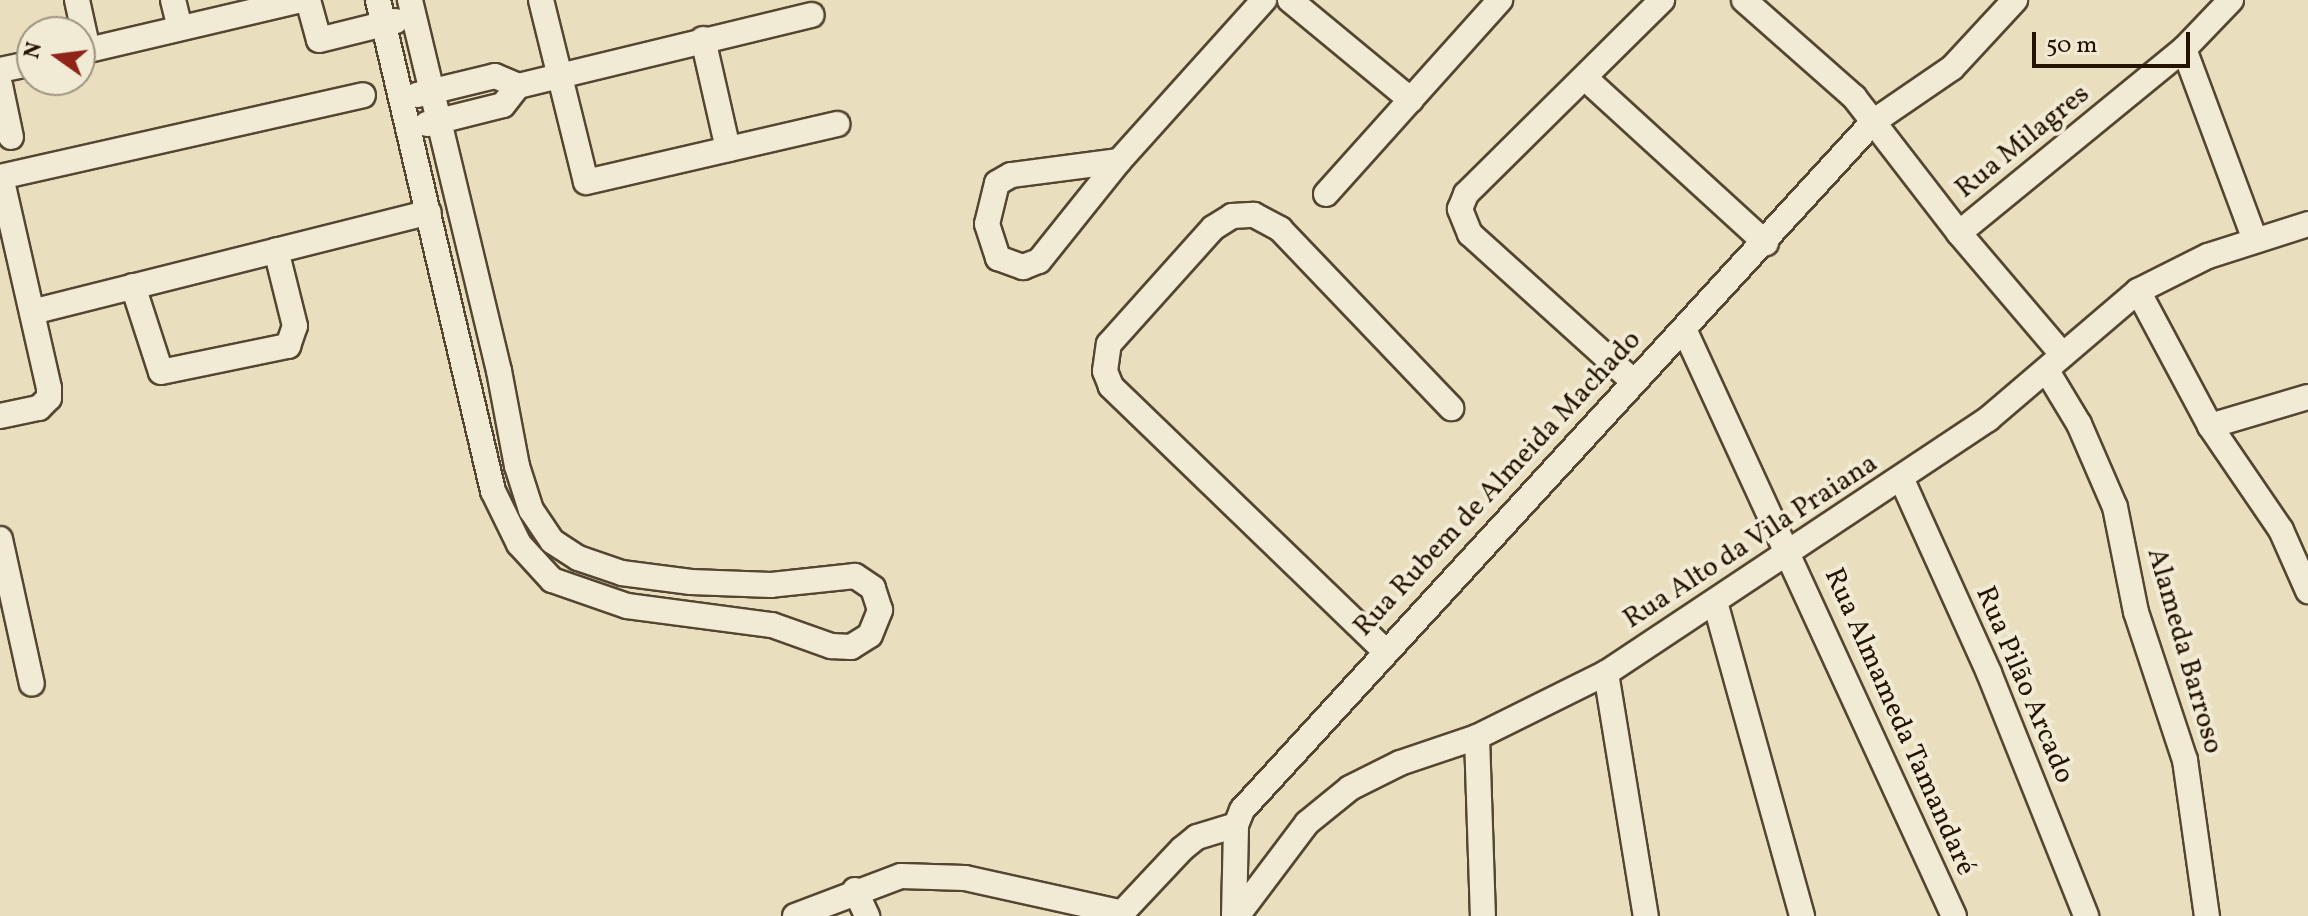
<!DOCTYPE html>
<meta charset="utf-8">
<style>
body{margin:0}
#map{position:relative;width:2308px;height:916px;overflow:hidden;background:#e9dfbf;font-family:Vollkorn,serif}
div>[style]{position:absolute}
.roads{filter:drop-shadow(2px 0 #544630) drop-shadow(-2px 0 #544630) drop-shadow(0 2px #544630) drop-shadow(0 -2px #544630)}
.minor>*{height:24px;margin:-12px;padding:0 12px;transform-origin:12px;border-radius:12px;background:#f1ead5}
span{translate:-50% -50%;white-space:nowrap;text-align:center;line-height:1.15;-webkit-text-stroke:8px #f1ead5;paint-order:stroke}
.street-label{font-size:28px;color:#231300}
.north{position:absolute;left:16px;top:16px;width:80px;height:80px;box-sizing:border-box;background:#f1ead5;border:2px solid #9f9480;border-radius:50%;rotate:284deg;font-size:22px;font-weight:700;line-height:32px;text-align:center;color:#231300}
.north::after{content:'';display:block;margin:auto;width:28px;height:36px;background:#8f2418;clip-path:polygon(50% 0,100% 100%,50% 72%,0 100%)}
.scale{position:absolute;left:2032px;top:32px;width:158px;height:36px;box-sizing:border-box;border:4px solid #231300;border-top:0;padding-left:10px;font-size:24px;line-height:28px;white-space:nowrap;color:#231300;-webkit-text-stroke:6px #f1ead5;paint-order:stroke}
</style>
<div id="map">
<div class="roads">
<div class="minor">
<div style="left:77px;top:0;width:51px;rotate:77.6deg"></div>
<div style="left:173px;top:0;width:29px;rotate:76deg"></div>
<div style="left:308px;top:0;width:41px;rotate:74.6deg"></div>
<div style="left:319px;top:40px;width:79px;rotate:-13.9deg"></div>
<div style="left:378px;top:0;width:504px;rotate:76.82deg"></div>
<div style="left:493px;top:491px;width:59px;rotate:63.9deg"></div>
<div style="left:519px;top:544px;width:49px;rotate:47.5deg"></div>
<div style="left:552px;top:580px;width:79px;rotate:19.1deg"></div>
<div style="left:627px;top:606px;width:146px;rotate:7.5deg"></div>
<div style="left:772px;top:625px;width:63px;rotate:19.6deg"></div>
<div style="left:831px;top:646px;width:20px;rotate:3deg"></div>
<div style="left:851px;top:647px;width:22px;rotate:-32deg"></div>
<div style="left:870px;top:635px;width:27px;rotate:-68deg"></div>
<div style="left:880px;top:610px;width:23px;rotate:-108deg"></div>
<div style="left:873px;top:588px;width:22px;rotate:-146deg"></div>
<div style="left:855px;top:576px;width:84px;rotate:173.9deg"></div>
<div style="left:771px;top:585px;width:80px;rotate:-177.9deg"></div>
<div style="left:691px;top:582px;width:70px;rotate:-172.6deg"></div>
<div style="left:622px;top:573px;width:46px;rotate:-161.2deg"></div>
<div style="left:578px;top:558px;width:31px;rotate:-147deg"></div>
<div style="left:552px;top:541px;width:37px;rotate:-124deg"></div>
<div style="left:531px;top:510px;width:46px;rotate:-107.7deg"></div>
<div style="left:517px;top:466px;width:97px;rotate:-100.7deg"></div>
<div style="left:499px;top:371px;width:382px;rotate:-103.5deg"></div>
<div style="left:541px;top:0;width:187px;rotate:76.1deg"></div>
<div style="left:586px;top:182px;width:258px;rotate:-13deg"></div>
<div style="left:1290px;top:0;width:157px;rotate:39.6deg"></div>
<div style="left:1744px;top:0;width:147px;rotate:41.4deg"></div>
<div style="left:1854px;top:97px;width:172px;rotate:52.3deg"></div>
<div style="left:1959px;top:233px;width:160px;rotate:49.6deg"></div>
<div style="left:703px;top:39px;width:113px;rotate:77.2deg"></div>
<div style="left:2184px;top:49px;width:204px;rotate:69.6deg"></div>
<div style="left:80px;top:52px;width:227px;rotate:-13.2deg"></div>
<div style="left:0;top:70px;width:33px;rotate:-12deg"></div>
<div style="left:1585px;top:78px;width:245px;rotate:42.4deg"></div>
<div style="left:0;top:85px;width:53px;rotate:78.1deg"></div>
<div style="left:417px;top:95px;width:80px;rotate:-13.7deg"></div>
<div style="left:495px;top:76px;width:25px;rotate:23deg"></div>
<div style="left:427px;top:124px;width:78px;rotate:-14deg"></div>
<div style="left:503px;top:105px;width:24px;rotate:-52deg"></div>
<div style="left:518px;top:86px;width:302px;rotate:-13.6deg"></div>
<div style="left:1119px;top:161px;width:109px;rotate:172.6deg"></div>
<div style="left:1011px;top:175px;width:16px;rotate:150deg"></div>
<div style="left:997px;top:183px;width:42px;rotate:103.7deg"></div>
<div style="left:987px;top:224px;width:36px;rotate:72deg"></div>
<div style="left:998px;top:258px;width:27px;rotate:20deg"></div>
<div style="left:1023px;top:267px;width:17px;rotate:-21deg"></div>
<div style="left:1039px;top:261px;width:128px;rotate:-51.3deg"></div>
<div style="left:1119px;top:161px;width:217px;rotate:-48deg"></div>
<div style="left:0;top:177px;width:372px;rotate:-12.7deg"></div>
<div style="left:1326px;top:194px;width:261px;rotate:-48.1deg"></div>
<div style="left:1959px;top:233px;width:291px;rotate:-39.3deg"></div>
<div style="left:2184px;top:49px;width:68px;rotate:-46.2deg"></div>
<div style="left:133px;top:286px;width:90px;rotate:72deg"></div>
<div style="left:161px;top:372px;width:130px;rotate:-11.6deg"></div>
<div style="left:288px;top:346px;width:21px;rotate:-71deg"></div>
<div style="left:295px;top:326px;width:78px;rotate:-104deg"></div>
<div style="left:2138px;top:291px;width:153px;rotate:61.9deg"></div>
<div style="left:2210px;top:426px;width:126px;rotate:55.7deg"></div>
<div style="left:2281px;top:530px;width:67px;rotate:66.1deg"></div>
<div style="left:32px;top:312px;width:409px;rotate:-14.1deg"></div>
<div style="left:1684px;top:329px;width:646px;rotate:65.3deg"></div>
<div style="left:2047px;top:371px;width:62px;rotate:58.9deg"></div>
<div style="left:2079px;top:424px;width:90px;rotate:66.6deg"></div>
<div style="left:2115px;top:507px;width:107px;rotate:78.7deg"></div>
<div style="left:2136px;top:612px;width:156px;rotate:71.7deg"></div>
<div style="left:2185px;top:760px;width:158px;rotate:82deg"></div>
<div style="left:1634px;top:382px;width:221px;rotate:-137.9deg"></div>
<div style="left:1470px;top:234px;width:27px;rotate:-112deg"></div>
<div style="left:1460px;top:209px;width:16px;rotate:-68deg"></div>
<div style="left:1466px;top:194px;width:276px;rotate:-44.7deg"></div>
<div style="left:0;top:416px;width:40px;rotate:-12deg"></div>
<div style="left:39px;top:408px;width:14px;rotate:-45deg"></div>
<div style="left:49px;top:398px;width:10px;rotate:-90deg"></div>
<div style="left:49px;top:388px;width:216px;rotate:-102.8deg"></div>
<div style="left:2210px;top:426px;width:102px;rotate:-16.5deg"></div>
<div style="left:1902px;top:480px;width:212px;rotate:65.7deg"></div>
<div style="left:1989px;top:673px;width:262px;rotate:68.2deg"></div>
<div style="left:0;top:539px;width:148px;rotate:77.6deg"></div>
<div style="left:1715px;top:602px;width:326px;rotate:74.5deg"></div>
<div style="left:1384px;top:650px;width:380px;rotate:-136deg"></div>
<div style="left:1111px;top:386px;width:16px;rotate:-112deg"></div>
<div style="left:1105px;top:371px;width:27px;rotate:-82deg"></div>
<div style="left:1109px;top:344px;width:156px;rotate:-48.1deg"></div>
<div style="left:1213px;top:228px;width:22px;rotate:-32deg"></div>
<div style="left:1232px;top:216px;width:22px;rotate:-3deg"></div>
<div style="left:1254px;top:215px;width:30px;rotate:28deg"></div>
<div style="left:1280px;top:229px;width:248px;rotate:46.3deg"></div>
<div style="left:1606px;top:673px;width:246px;rotate:80.7deg"></div>
<div style="left:1477px;top:737px;width:179px;rotate:88.1deg"></div>
<div style="left:855px;top:890px;width:29px;rotate:65deg"></div>
<div style="left:795px;top:916px;width:113px;rotate:-20.7deg"></div>
<div style="left:901px;top:876px;width:64px;rotate:1.8deg"></div>
<div style="left:965px;top:878px;width:162px;rotate:12.5deg"></div>
<div style="left:1119px;top:916px;width:92px;rotate:-46.8deg"></div>
<div style="left:1182px;top:849px;width:19px;rotate:-39deg"></div>
<div style="left:1197px;top:837px;width:41px;rotate:-17.1deg"></div>
<div style="left:1234px;top:916px;width:91px;rotate:-88.7deg"></div>
<div style="left:1236px;top:825px;width:16px;rotate:-68deg"></div>
<div style="left:1242px;top:810px;width:934px;rotate:-47.47deg"></div>
<div style="left:1873px;top:122px;width:96px;rotate:-34.4deg"></div>
<div style="left:1952px;top:68px;width:93px;rotate:-47.2deg"></div>
<div style="left:1237px;top:916px;width:116px;rotate:-53deg"></div>
<div style="left:1307px;top:823px;width:55px;rotate:-39.1deg"></div>
<div style="left:1350px;top:788px;width:56px;rotate:-26.6deg"></div>
<div style="left:1400px;top:763px;width:81px;rotate:-18.7deg"></div>
<div style="left:1477px;top:737px;width:144px;rotate:-26.4deg"></div>
<div style="left:1606px;top:673px;width:459px;rotate:-33.6deg"></div>
<div style="left:1988px;top:419px;width:197px;rotate:-40.5deg"></div>
<div style="left:2138px;top:291px;width:78px;rotate:-26.6deg"></div>
<div style="left:2208px;top:256px;width:105px;rotate:-17.7deg"></div>
</div>
</div>
<div class="street-label">
<span style="left:2023px;top:142px;rotate:-39deg">Rua Milagres</span>
<span style="left:1498px;top:484px;rotate:-47deg">Rua Rubem de Almeida Machado</span>
<span style="left:1751px;top:542px;rotate:-33deg">Rua Alto da Vila Praiana</span>
<span style="left:2184px;top:651px;rotate:74deg">Alameda Barroso</span>
<span style="left:2024px;top:685px;rotate:67deg">Rua Pilão Arcado</span>
<span style="left:1899px;top:722px;rotate:66deg">Rua Almameda Tamandaré</span>
</div>
<div class="north">N</div>
<div class="scale">50 m</div>
</div>
